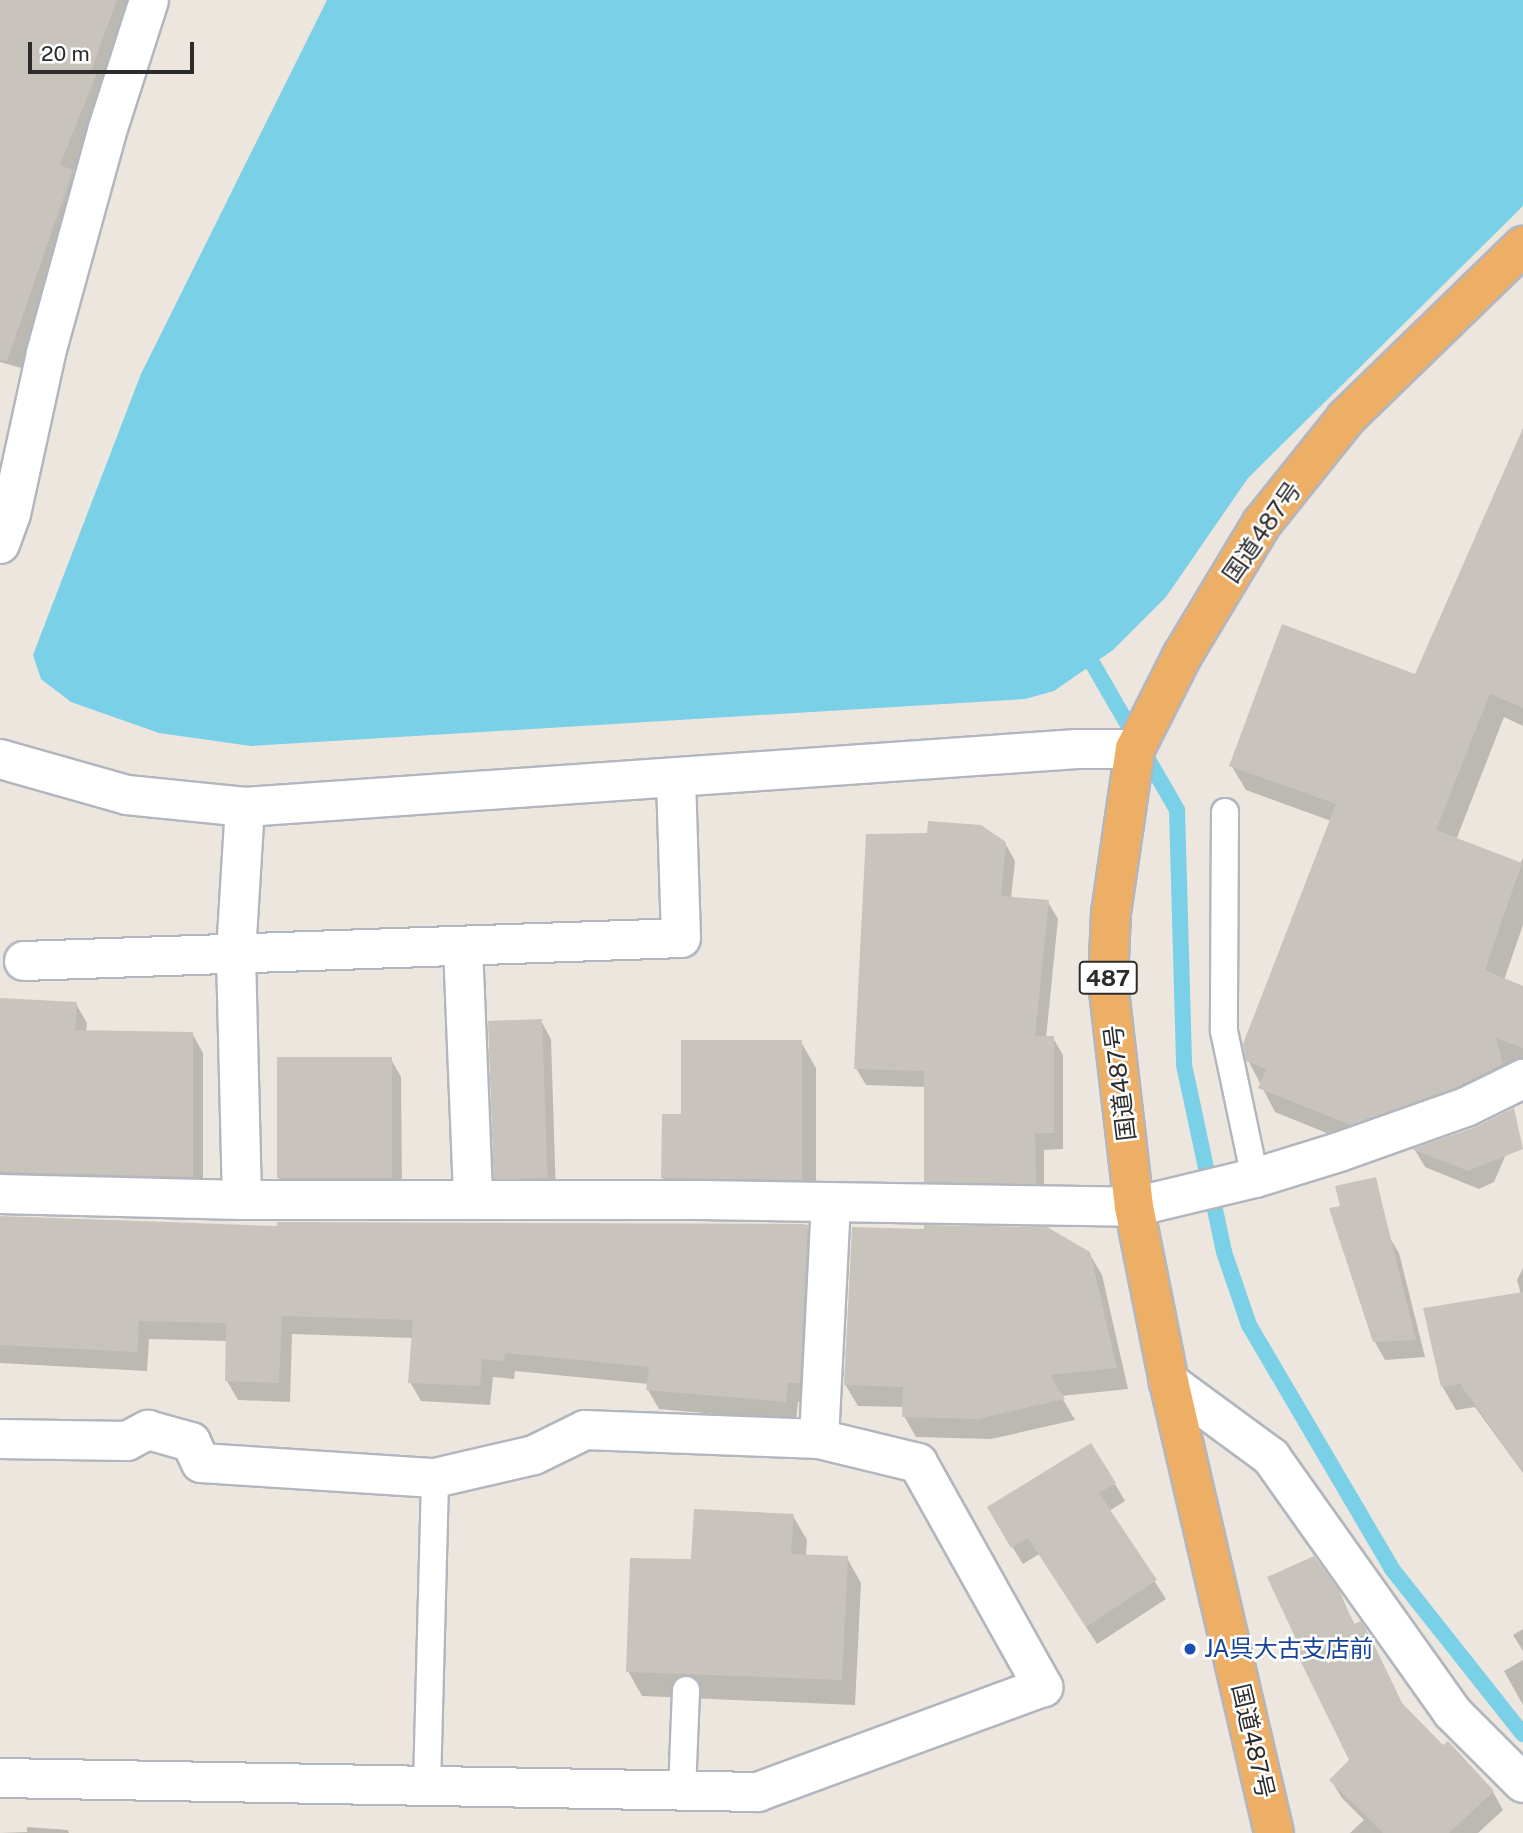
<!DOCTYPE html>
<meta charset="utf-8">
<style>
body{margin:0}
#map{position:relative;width:1523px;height:1833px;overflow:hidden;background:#ece6df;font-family:"Public Sans","Noto Sans JP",sans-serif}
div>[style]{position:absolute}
.water>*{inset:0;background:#7ad0e6}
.shadow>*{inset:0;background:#0003}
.stream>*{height:16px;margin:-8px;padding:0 8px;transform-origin:8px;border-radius:8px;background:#7ad0e6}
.building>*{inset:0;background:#c8c4bd;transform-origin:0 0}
.roads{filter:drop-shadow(2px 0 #b2b6be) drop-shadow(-2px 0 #b2b6be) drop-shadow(0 2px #b2b6be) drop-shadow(0 -2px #b2b6be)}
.service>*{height:26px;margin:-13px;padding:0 13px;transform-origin:13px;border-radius:13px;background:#fff}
.minor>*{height:38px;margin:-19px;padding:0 19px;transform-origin:19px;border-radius:19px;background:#fff}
.tertiary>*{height:38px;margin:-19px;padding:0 19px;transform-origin:19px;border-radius:19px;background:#fff}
.trunk>*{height:38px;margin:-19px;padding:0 19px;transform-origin:19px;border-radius:19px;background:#edae66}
.dots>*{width:19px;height:19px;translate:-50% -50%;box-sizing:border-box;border:4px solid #fff;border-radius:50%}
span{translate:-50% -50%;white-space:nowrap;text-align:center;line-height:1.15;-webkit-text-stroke:5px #fff;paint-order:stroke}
.shield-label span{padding:2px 5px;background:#fff;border:2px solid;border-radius:5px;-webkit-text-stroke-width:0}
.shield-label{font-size:23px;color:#2c2c2c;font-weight:700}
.street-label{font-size:24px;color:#2c2c2c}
.transit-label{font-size:24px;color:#164399}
.left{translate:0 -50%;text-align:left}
.scale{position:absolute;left:28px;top:42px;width:166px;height:32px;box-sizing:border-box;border:4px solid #2c2c2c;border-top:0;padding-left:9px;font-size:21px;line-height:24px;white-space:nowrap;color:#2c2c2c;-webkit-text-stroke:5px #fff;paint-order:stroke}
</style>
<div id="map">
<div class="water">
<div style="clip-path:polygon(327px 0,1523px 0,1523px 206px,1248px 478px,1166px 597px,1113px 650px,1054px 691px,1025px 699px,251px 746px,159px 733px,71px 702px,41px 679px,33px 655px,141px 374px)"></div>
</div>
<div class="shadow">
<div style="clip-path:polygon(1px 0,133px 0,106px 92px,73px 173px,82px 188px,25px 369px,0 362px)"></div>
<div style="clip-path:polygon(1523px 433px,1523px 726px,1504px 717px,1456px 840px,1520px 864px,1523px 858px,1523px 925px,1504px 980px,1523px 988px,1523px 1086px,1366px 1149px,1275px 1112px,1248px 1060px,1331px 821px,1246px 790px,1231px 765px,1416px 676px)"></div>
<div style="clip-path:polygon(1005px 843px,1015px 861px,1011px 898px,1048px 902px,1058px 919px,1046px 1038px,1053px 1038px,1063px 1055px,1063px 1149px,1044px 1150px,1044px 1200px,936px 1198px,926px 1181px,926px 1087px,866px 1085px,856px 1068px)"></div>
<div style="clip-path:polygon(0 1000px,76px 1004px,87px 1023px,86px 1032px,192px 1033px,203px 1053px,203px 1195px,0 1194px)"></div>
<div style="clip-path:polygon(541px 1021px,551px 1039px,556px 1196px,506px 1196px,496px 1178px)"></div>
<div style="clip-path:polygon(801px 1042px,816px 1068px,816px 1205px,678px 1204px,663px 1178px,683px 1116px)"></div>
<div style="clip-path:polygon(391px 1059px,401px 1077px,402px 1196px,289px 1196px,279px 1178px)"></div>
<div style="clip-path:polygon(1516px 1131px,1494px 1182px,1479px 1189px,1425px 1167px,1415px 1150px)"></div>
<div style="clip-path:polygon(0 1218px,279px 1228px,807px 1227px,818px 1246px,810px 1402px,798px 1402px,796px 1421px,659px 1409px,648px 1390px,649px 1384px,515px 1371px,514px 1379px,493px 1377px,490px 1405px,421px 1401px,410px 1382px,413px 1338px,292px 1334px,290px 1402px,238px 1400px,227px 1381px,227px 1341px,149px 1339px,147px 1371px,0 1363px)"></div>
<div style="clip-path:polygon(853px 1229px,1046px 1229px,1089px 1253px,1102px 1275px,1128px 1389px,1061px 1396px,1075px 1420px,991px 1439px,916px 1437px,904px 1416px,904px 1407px,858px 1406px,845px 1384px)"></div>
<div style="clip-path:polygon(1388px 1235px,1399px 1253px,1425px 1357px,1385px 1360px,1375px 1342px)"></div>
<div style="clip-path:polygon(1523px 1268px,1523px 1302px,1517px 1280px)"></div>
<div style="clip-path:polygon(1523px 1330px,1523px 1473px,1475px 1407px,1456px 1410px,1442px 1386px)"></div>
<div style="clip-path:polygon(1115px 1484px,1125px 1501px,1109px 1511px,1166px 1599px,1097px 1644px,1039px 1554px,1023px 1564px,999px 1526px)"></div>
<div style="clip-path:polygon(793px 1516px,807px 1540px,806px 1556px,847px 1558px,861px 1583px,855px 1705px,642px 1696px,628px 1671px,693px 1561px)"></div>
<div style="clip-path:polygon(1337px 1591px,1355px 1625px,1365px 1630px,1376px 1649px,1404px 1708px,1443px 1747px,1448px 1743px,1493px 1792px,1503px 1810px,1478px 1833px,1350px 1833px,1364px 1820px,1342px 1798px,1331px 1780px,1351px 1760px,1303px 1651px)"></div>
<div style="clip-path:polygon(1523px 1629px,1523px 1651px,1513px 1635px)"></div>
<div style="clip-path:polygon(1523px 1660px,1523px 1705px,1504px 1671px)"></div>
<div style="clip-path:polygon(27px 1827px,68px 1830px,69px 1833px,0 1833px,27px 1832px)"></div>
</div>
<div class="stream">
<div style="left:1083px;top:647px;width:188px;rotate:60deg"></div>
<div style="left:1177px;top:810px;width:255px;rotate:88.4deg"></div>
<div style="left:1184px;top:1065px;width:191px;rotate:77.9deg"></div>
<div style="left:1224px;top:1252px;width:77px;rotate:71.1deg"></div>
<div style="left:1249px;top:1325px;width:283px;rotate:59.6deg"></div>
<div style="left:1392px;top:1569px;width:211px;rotate:51.6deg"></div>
</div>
<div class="building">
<div style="clip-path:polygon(0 0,117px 0,91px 71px,97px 73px,60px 165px,73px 170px,7px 361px,0 360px)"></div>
<div style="clip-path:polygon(1523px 428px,1523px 708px,1490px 694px,1436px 830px,1522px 863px,1485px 970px,1523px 986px,1523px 1048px,1496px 1038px,1503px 1064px,1457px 1087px,1351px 1125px,1258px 1088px,1266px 1069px,1246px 1061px,1243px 1044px,1336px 804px,1229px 766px,1282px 624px,1415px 674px)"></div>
<div style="clip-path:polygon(928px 821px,981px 825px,1006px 842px,1001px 896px,1049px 900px,1035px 1036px,1054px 1036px,1054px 1133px,1035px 1133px,1036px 1184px,924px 1182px,924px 1071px,854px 1069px,866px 834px,927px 833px)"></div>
<div style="clip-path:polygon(0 998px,77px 1002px,75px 1030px,193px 1032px,193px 1177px,0 1172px)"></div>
<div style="left:542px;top:1019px;width:159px;height:54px;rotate:88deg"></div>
<div style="clip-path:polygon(681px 1040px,802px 1040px,802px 1180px,661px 1178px,662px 1114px,681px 1114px)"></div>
<div style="left:277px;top:1057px;width:115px;height:121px"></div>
<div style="clip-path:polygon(1514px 1108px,1523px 1149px,1468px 1171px,1412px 1149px,1473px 1128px)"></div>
<div style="clip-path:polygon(1376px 1177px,1383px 1207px,1416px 1340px,1373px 1342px,1329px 1208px,1340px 1206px,1335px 1186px)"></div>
<div style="clip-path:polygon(0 1216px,277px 1226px,277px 1222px,802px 1224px,808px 1225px,800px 1383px,788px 1383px,786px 1402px,646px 1390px,649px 1367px,505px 1353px,504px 1361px,482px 1359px,480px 1386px,408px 1383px,413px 1320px,282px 1316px,279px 1383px,225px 1381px,226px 1323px,139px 1321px,137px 1352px,0 1345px)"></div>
<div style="clip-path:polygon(924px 1225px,1047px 1227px,1090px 1252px,1117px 1368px,1050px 1375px,1065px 1399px,978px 1419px,902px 1417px,903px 1387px,844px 1385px,852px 1227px,924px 1229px)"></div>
<div style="clip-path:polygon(1523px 1292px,1523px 1472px,1460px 1384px,1441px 1387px,1423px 1308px)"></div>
<div style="clip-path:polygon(1091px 1443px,1116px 1483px,1099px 1493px,1157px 1580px,1086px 1627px,1028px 1538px,1011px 1548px,987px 1507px)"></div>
<div style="clip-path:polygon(694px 1509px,794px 1514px,791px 1554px,848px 1556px,842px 1680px,626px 1672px,630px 1558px,691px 1559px)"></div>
<div style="clip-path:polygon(1314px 1556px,1339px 1590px,1354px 1624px,1361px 1621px,1366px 1629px,1402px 1703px,1443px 1745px,1448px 1741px,1494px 1791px,1449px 1833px,1383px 1833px,1329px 1780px,1349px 1760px,1296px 1652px,1301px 1650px,1267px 1577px)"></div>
</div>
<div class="roads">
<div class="service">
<div style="left:1225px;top:812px;width:219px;rotate:90.3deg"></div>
<div style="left:1224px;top:1031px;width:150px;rotate:78.1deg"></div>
<div style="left:427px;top:1786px;width:308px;rotate:-88.5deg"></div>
<div style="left:682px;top:1791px;width:101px;rotate:-87.7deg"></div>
</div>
<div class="minor">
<div style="left:0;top:544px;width:32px;rotate:-70deg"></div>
<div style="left:11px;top:514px;width:165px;rotate:-77.7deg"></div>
<div style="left:46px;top:353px;width:233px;rotate:-74.6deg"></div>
<div style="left:108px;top:128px;width:134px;rotate:-72.2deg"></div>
<div style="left:463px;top:946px;width:252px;rotate:87.7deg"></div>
<div style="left:24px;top:961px;width:657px;rotate:-2deg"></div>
<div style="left:681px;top:938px;width:160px;rotate:-91.8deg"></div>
<div style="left:0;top:1194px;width:242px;rotate:1.4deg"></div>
<div style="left:242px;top:1200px;width:458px"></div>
<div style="left:700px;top:1200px;width:434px;rotate:0.9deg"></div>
<div style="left:1134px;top:1207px;width:124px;rotate:-13.5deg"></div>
<div style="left:1255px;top:1178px;width:88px;rotate:-17.2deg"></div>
<div style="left:1339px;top:1152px;width:135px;rotate:-19.5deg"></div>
<div style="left:1466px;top:1107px;width:64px;rotate:-26.2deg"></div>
<div style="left:242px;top:1200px;width:247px;rotate:-91.4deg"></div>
<div style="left:236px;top:953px;width:146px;rotate:-86.5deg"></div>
<div style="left:1169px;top:1382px;width:127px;rotate:36.3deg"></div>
<div style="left:1271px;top:1457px;width:313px;rotate:54.6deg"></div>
<div style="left:1452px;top:1712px;width:100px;rotate:45deg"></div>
<div style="left:0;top:1439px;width:127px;rotate:0.9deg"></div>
<div style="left:127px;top:1441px;width:24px;rotate:-28deg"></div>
<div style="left:148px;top:1430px;width:45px;rotate:15.6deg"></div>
<div style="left:191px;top:1442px;width:23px;rotate:65deg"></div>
<div style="left:201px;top:1463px;width:234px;rotate:3.7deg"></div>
<div style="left:435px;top:1478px;width:102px;rotate:-13.1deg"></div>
<div style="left:534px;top:1455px;width:57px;rotate:-26.1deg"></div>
<div style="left:585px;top:1430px;width:234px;rotate:2.2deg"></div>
<div style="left:819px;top:1439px;width:102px;rotate:13.6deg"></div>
<div style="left:918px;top:1463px;width:257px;rotate:60.8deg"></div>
<div style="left:1043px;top:1687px;width:304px;rotate:159.8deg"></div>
<div style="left:758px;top:1792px;width:758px;rotate:-178.94deg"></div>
<div style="left:819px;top:1439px;width:237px;rotate:-87.1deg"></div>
</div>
<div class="tertiary">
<div style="left:0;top:759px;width:132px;rotate:15.8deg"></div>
<div style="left:127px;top:795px;width:119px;rotate:5.8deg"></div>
<div style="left:245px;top:807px;width:834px;rotate:-3.99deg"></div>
<div style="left:1077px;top:749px;width:58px"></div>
</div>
<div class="trunk">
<div style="left:1274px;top:1833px;width:463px;rotate:-103.1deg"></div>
<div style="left:1169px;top:1382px;width:178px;rotate:-101.3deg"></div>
<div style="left:1134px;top:1207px;width:226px;rotate:-96.6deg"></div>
<div style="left:1108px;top:982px;width:69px;rotate:-87.5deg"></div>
<div style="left:1111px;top:913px;width:166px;rotate:-81.7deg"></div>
<div style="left:1135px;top:749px;width:104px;rotate:-63.2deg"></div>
<div style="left:1182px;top:656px;width:155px;rotate:-59deg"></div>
<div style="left:1262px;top:523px;width:134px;rotate:-51.3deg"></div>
<div style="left:1346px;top:418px;width:247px;rotate:-44.2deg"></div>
</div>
</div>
<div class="dots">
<div style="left:1190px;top:1649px;background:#1a4fb4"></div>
</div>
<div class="shield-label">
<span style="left:1108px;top:978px">487</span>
</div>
<div class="street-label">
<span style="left:1262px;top:532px;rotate:-55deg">国道487号</span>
<span style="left:1120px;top:1083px;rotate:-97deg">国道487号</span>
<span style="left:1253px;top:1741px;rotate:77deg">国道487号</span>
</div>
<div class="transit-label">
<span class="left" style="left:1204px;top:1649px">JA呉大古支店前</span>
</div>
<div class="scale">20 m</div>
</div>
